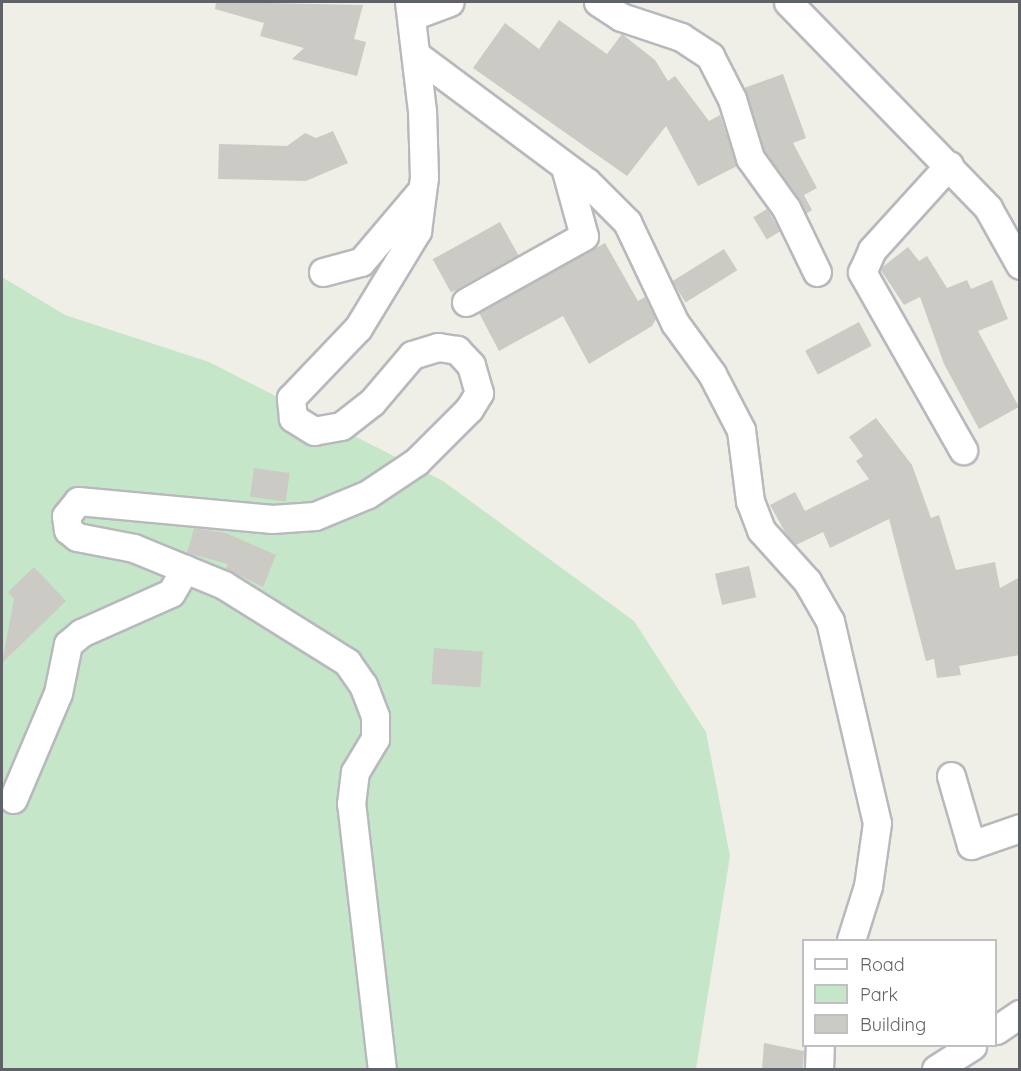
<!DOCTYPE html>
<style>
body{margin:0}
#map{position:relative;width:1021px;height:1071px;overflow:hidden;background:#f0efe7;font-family:Quicksand,sans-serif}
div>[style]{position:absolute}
.green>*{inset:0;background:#c5e6c8}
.building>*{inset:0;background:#cccac4;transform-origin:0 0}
.roads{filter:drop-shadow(2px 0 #b7b9bd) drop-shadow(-2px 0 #b7b9bd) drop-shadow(0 2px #b7b9bd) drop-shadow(0 -2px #b7b9bd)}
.street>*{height:27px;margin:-13.5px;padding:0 13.5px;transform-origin:13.5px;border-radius:13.5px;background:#fff}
span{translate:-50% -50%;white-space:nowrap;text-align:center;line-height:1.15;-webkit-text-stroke:4.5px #fff;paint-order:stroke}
.frame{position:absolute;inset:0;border:3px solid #5f6267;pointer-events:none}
.legend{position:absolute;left:802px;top:939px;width:195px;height:108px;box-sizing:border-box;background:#fff;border:2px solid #bfc0c2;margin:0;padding:8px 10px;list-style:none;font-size:18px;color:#5f6267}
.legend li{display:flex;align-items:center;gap:12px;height:30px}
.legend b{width:30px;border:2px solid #bfc0c2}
</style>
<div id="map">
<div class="green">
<div style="clip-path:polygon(2px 277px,65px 315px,209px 362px,443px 481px,634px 621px,706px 732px,730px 856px,696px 1069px,2px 1070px)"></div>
</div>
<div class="building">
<div style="clip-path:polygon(216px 2px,363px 5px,354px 39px,366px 42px,357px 76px,292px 59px,304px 48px,260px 36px,264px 23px,215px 9px)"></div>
<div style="clip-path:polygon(559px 20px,607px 54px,622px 34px,655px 60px,668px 81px,675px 76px,709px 121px,720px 115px,737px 166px,698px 186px,666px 126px,627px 176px,473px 68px,505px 23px,539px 49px)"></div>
<div style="clip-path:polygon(783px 74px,806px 138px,793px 143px,817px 188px,804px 195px,812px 210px,806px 214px,764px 151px,744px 88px)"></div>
<div style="clip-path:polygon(333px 131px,348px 163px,306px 181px,218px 179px,219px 144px,287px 146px,305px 133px,316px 138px)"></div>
<div style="left:767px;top:209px;width:26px;height:16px;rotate:59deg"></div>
<div style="left:500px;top:222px;width:38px;height:77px;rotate:61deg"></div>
<div style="clip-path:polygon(605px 243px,638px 301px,645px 297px,656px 319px,652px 326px,589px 364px,563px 316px,499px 351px,479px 313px)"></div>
<div style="clip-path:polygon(908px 247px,919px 261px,927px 256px,947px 288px,967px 280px,971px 289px,992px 280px,1008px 319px,978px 331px,1019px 407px,979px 429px,944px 364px,920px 297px,904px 305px,880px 269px)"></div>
<div style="left:724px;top:249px;width:25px;height:61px;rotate:58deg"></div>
<div style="left:859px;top:322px;width:27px;height:61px;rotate:62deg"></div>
<div style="clip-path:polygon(876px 418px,912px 465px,931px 518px,939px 515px,956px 570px,995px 562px,1000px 588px,1020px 577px,1020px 655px,959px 666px,961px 675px,937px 678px,934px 659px,926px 661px,889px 519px,830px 548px,823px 532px,796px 545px,786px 534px,770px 505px,795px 492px,805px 511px,869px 479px,856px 461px,863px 456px,849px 437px)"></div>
<div style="left:254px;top:468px;width:36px;height:29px;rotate:8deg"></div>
<div style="clip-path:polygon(194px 528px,226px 533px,276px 555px,263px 587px,226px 569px,228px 564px,187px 553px)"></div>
<div style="left:749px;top:566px;width:32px;height:35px;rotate:77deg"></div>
<div style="clip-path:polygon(34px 567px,66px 601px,2px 663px,14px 599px,8px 592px)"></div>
<div style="left:434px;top:648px;width:49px;height:36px;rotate:4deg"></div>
<div style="clip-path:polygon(764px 1043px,804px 1051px,803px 1070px,762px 1070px)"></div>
</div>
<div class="roads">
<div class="street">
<div style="left:598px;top:2px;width:27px;rotate:33deg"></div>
<div style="left:621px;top:17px;width:63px;rotate:18.4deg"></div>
<div style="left:681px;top:37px;width:35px;rotate:33deg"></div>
<div style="left:710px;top:56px;width:48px;rotate:62.9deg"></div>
<div style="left:732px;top:99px;width:62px;rotate:73deg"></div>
<div style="left:750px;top:158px;width:62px;rotate:54.2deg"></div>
<div style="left:786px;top:208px;width:71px;rotate:64.2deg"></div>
<div style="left:788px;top:2px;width:287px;rotate:45.8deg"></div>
<div style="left:988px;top:208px;width:65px;rotate:60.7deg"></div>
<div style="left:412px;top:16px;width:40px;rotate:-20.2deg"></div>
<div style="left:419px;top:57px;width:209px;rotate:36.7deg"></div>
<div style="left:587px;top:182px;width:57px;rotate:45deg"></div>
<div style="left:627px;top:222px;width:112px;rotate:64.6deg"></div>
<div style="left:675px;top:323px;width:63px;rotate:54deg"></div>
<div style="left:712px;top:374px;width:63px;rotate:62.6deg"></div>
<div style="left:741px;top:430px;width:72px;rotate:82.8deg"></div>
<div style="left:750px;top:501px;width:31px;rotate:69deg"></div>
<div style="left:761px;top:530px;width:69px;rotate:48deg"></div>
<div style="left:807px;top:581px;width:46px;rotate:60.1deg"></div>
<div style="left:830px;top:621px;width:207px;rotate:76.9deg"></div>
<div style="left:877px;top:823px;width:64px;rotate:98.1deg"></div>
<div style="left:868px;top:886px;width:57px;rotate:107.5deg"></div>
<div style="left:949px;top:165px;width:115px;rotate:132.2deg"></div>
<div style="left:872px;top:250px;width:24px;rotate:114deg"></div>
<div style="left:862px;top:272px;width:205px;rotate:60.4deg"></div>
<div style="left:323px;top:272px;width:39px;rotate:-15deg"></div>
<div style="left:361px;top:262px;width:94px;rotate:-49.7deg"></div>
<div style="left:466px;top:302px;width:135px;rotate:-29.2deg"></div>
<div style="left:584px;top:236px;width:72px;rotate:-105.4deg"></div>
<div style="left:951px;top:776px;width:72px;rotate:73.8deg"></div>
<div style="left:971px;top:845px;width:52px;rotate:-19.1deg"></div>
<div style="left:13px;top:799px;width:115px;rotate:-67deg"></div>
<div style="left:58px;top:693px;width:50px;rotate:-78.5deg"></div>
<div style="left:68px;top:644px;width:17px;rotate:-40deg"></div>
<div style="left:81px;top:633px;width:98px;rotate:-24deg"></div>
<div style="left:171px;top:593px;width:28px;rotate:-60deg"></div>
<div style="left:996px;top:1030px;width:29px;rotate:-34deg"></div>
<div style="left:936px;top:1069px;width:43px;rotate:-32.6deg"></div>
<div style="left:382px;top:1070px;width:268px;rotate:-96.6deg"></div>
<div style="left:351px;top:804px;width:32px;rotate:-83deg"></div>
<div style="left:355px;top:772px;width:39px;rotate:-59deg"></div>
<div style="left:375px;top:739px;width:23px;rotate:-90deg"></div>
<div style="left:375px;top:716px;width:33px;rotate:-111deg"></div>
<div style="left:363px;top:685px;width:28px;rotate:-125deg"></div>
<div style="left:347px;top:662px;width:145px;rotate:-148deg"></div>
<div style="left:224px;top:585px;width:97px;rotate:-157.7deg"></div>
<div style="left:134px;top:548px;width:58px;rotate:-169.1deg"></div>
<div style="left:77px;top:537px;width:11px;rotate:-142deg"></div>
<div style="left:68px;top:530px;width:14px;rotate:-98deg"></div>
<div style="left:66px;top:516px;width:19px;rotate:-51deg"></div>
<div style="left:78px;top:501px;width:195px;rotate:5.3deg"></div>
<div style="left:272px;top:519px;width:43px;rotate:-4deg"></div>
<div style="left:315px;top:516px;width:57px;rotate:-22.5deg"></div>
<div style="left:368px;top:494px;width:58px;rotate:-33.7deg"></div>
<div style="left:416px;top:462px;width:75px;rotate:-45deg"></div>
<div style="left:469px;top:409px;width:19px;rotate:-58deg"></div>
<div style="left:479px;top:393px;width:29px;rotate:-106deg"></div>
<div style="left:471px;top:365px;width:21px;rotate:-133deg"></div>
<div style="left:457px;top:350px;width:19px;rotate:-171deg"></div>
<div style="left:438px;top:347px;width:27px;rotate:163deg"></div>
<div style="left:412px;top:355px;width:62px;rotate:130.4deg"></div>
<div style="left:372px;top:402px;width:39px;rotate:142deg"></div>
<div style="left:341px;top:426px;width:27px;rotate:170deg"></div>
<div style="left:314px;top:431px;width:25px;rotate:-148deg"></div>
<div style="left:293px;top:418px;width:20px;rotate:-96deg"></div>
<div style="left:291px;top:398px;width:97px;rotate:-46.3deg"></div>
<div style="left:358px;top:328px;width:114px;rotate:-58.7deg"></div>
<div style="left:417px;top:231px;width:54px;rotate:-82.6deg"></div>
<div style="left:424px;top:177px;width:66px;rotate:-91.7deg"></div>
<div style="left:422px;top:111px;width:110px;rotate:-96.8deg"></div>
<div style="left:819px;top:1070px;width:24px;rotate:-88deg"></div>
</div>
</div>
<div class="frame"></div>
<ul class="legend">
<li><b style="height:8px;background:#fff"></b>Road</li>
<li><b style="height:16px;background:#c5e6c8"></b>Park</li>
<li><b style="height:16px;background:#cccac4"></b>Building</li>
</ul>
</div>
